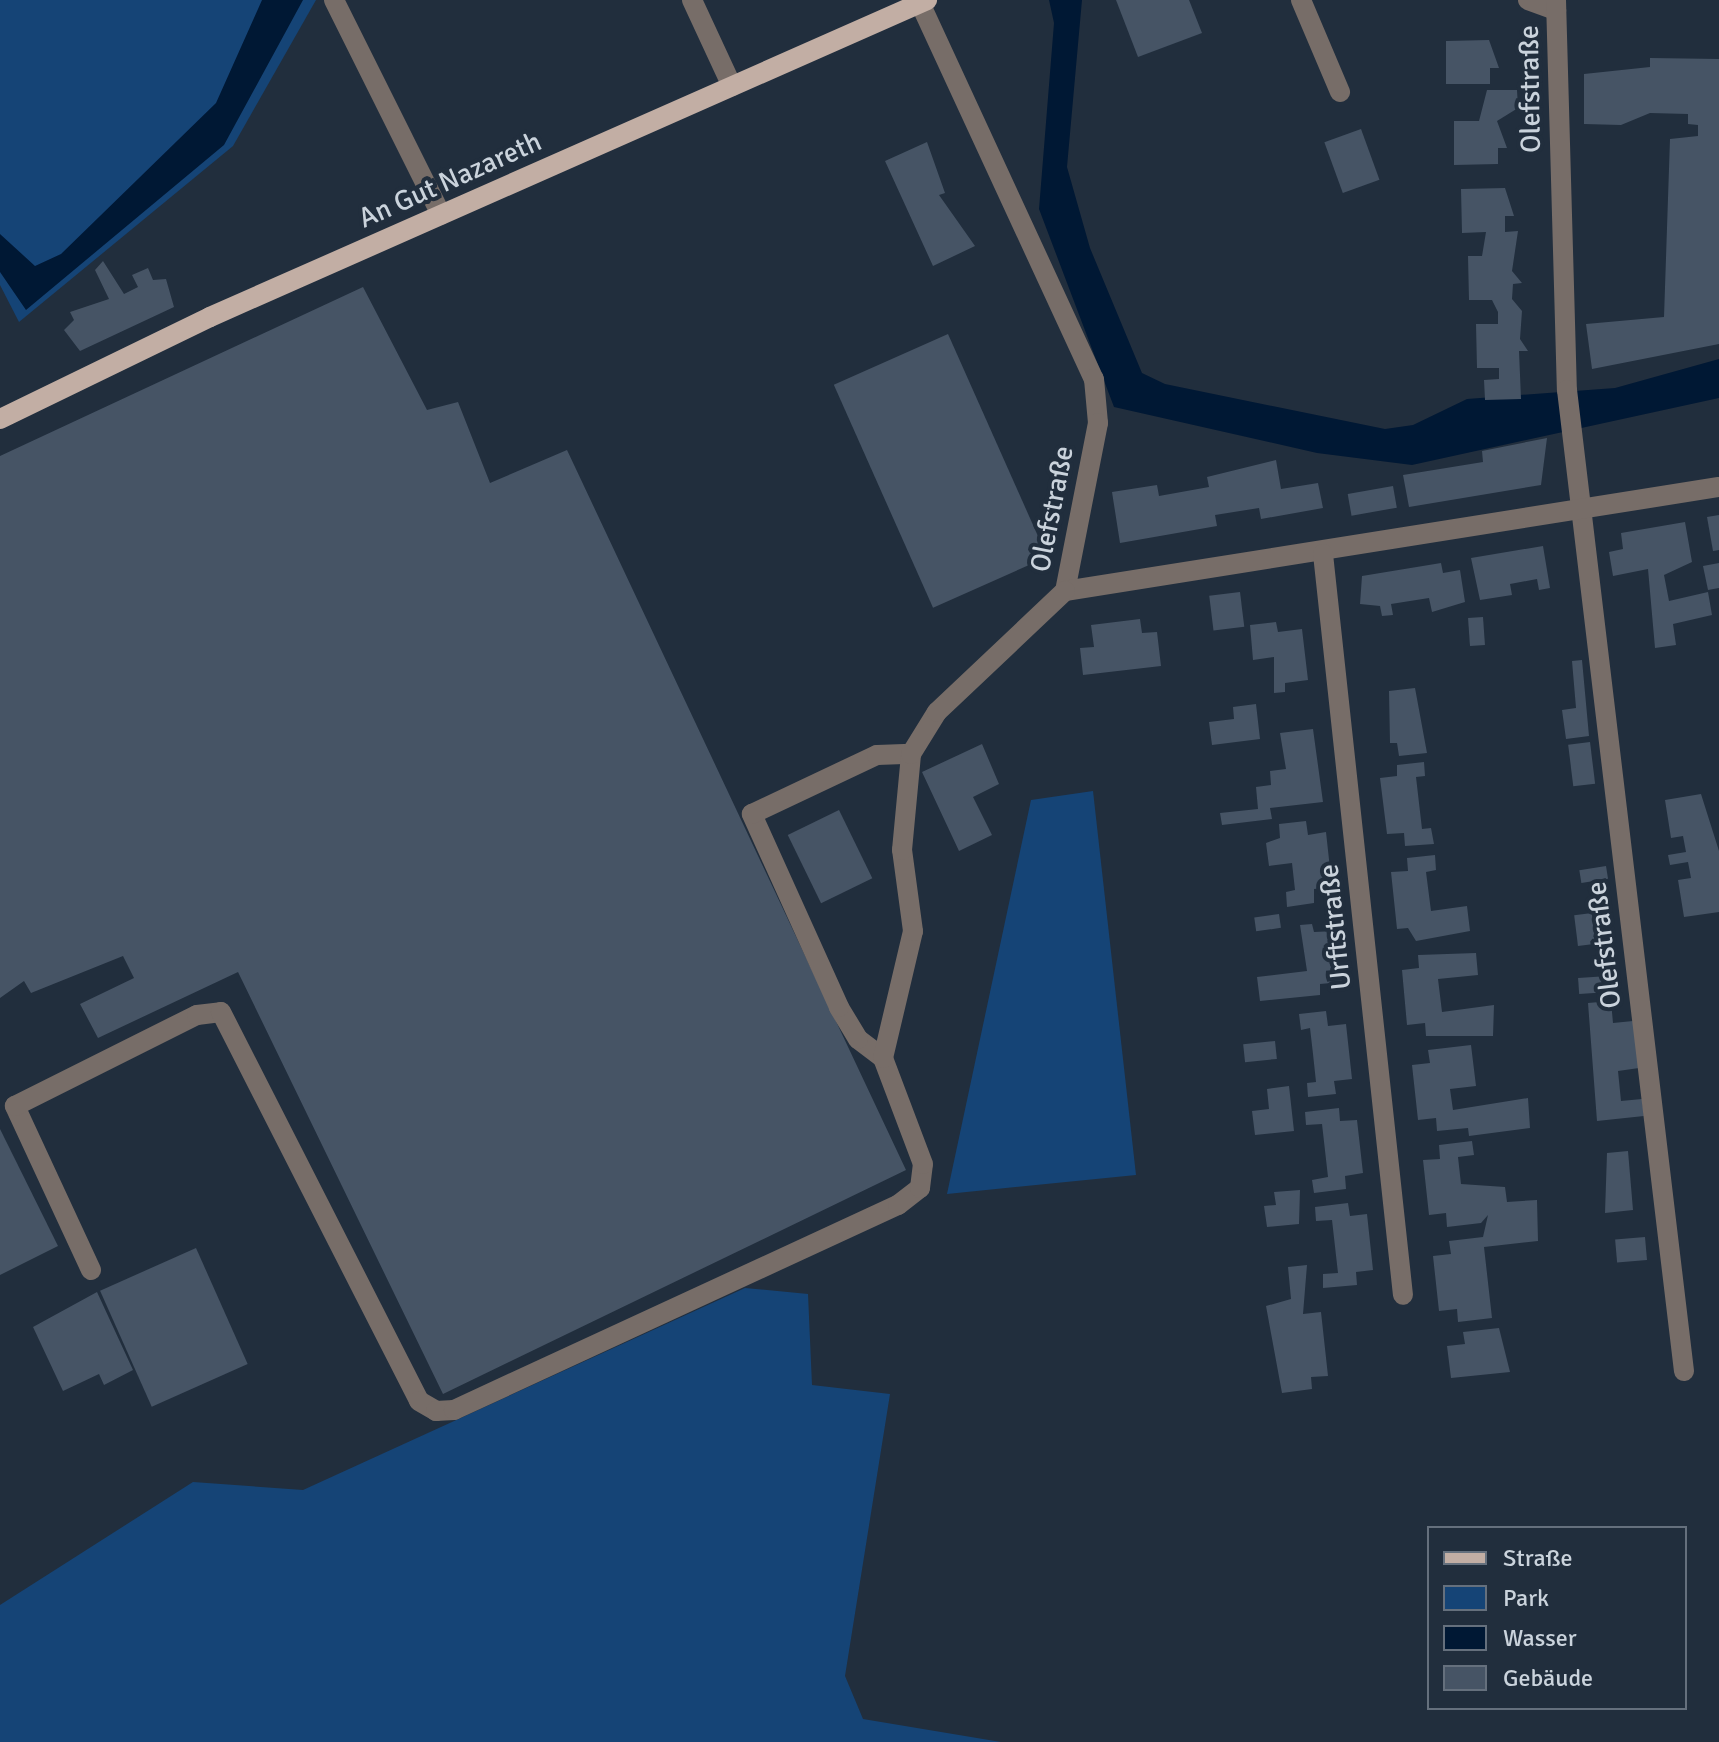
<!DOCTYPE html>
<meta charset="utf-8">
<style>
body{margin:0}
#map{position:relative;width:1719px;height:1742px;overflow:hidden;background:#212e3d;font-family:Signika,sans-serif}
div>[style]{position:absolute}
.green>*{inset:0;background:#154476}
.water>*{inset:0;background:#001834}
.building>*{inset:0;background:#465465;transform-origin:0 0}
.minor>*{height:20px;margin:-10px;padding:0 10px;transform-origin:10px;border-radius:10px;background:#776d68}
.major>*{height:20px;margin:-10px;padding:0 10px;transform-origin:10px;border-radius:10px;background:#c2aea4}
span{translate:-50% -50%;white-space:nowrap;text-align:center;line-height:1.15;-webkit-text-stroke:8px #212e3d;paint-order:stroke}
.street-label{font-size:28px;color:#cad3dc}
.legend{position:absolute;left:1427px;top:1526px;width:260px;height:184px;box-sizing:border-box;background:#212e3d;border:2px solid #65707d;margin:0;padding:10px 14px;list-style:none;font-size:24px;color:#cad3dc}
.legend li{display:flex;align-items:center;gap:16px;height:40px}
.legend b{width:40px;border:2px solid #65707d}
</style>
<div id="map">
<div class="green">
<div style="clip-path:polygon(0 0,316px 0,233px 146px,19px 322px,0 285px)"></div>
<div style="clip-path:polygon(1093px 791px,1136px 1175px,947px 1194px,1031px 800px)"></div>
<div style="clip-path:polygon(745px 1288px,808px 1294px,812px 1385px,890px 1394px,845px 1676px,863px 1719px,1001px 1742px,0 1742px,0 1605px,193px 1482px,303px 1490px)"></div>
</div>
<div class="water">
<div style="clip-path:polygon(262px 0,303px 0,224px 145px,26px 310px,0 272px,0 234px,35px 266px,61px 254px,216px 103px)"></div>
<div style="clip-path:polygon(1049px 0,1082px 0,1067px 167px,1090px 248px,1142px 373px,1165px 384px,1385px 429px,1413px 425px,1467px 399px,1615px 388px,1719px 359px,1719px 398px,1412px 465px,1317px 453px,1114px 407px,1039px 209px,1054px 23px)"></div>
</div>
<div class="building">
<div style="clip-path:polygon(1116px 0,1189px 0,1202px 33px,1138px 57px)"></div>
<div style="clip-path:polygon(1489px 40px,1499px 68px,1490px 68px,1490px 84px,1446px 84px,1446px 41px)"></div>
<div style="clip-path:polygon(1650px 58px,1719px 59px,1719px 344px,1592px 369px,1586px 324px,1664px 317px,1670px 139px,1698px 136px,1698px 125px,1688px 124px,1688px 114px,1650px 113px,1621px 125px,1584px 124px,1584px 74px,1650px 67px)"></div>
<div style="clip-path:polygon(1487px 90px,1517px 90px,1518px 108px,1497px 121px,1507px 148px,1498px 148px,1498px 164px,1454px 165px,1454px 121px,1479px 121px)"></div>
<div style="left:1361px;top:129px;width:54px;height:39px;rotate:70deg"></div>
<div style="clip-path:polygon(927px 142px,945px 193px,939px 195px,975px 246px,933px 266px,885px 161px)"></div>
<div style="clip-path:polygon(1505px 188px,1514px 216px,1505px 216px,1505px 232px,1518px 231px,1512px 271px,1522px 283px,1513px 284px,1512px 299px,1522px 311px,1520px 339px,1528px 351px,1519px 351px,1521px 399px,1485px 400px,1484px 380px,1499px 379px,1499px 368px,1477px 368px,1476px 324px,1498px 324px,1498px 312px,1492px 300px,1469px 300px,1468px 256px,1482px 256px,1486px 232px,1462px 233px,1461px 189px)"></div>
<div style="clip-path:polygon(103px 261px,124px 294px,138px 287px,132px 275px,148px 268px,153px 280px,166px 279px,174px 307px,80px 351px,64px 330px,74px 320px,70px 312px,109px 299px,95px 270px)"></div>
<div style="clip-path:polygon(363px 287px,427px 410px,458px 402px,490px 483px,567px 450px,906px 1170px,443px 1394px,238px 972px,98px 1038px,80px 1004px,134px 978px,123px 956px,31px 993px,24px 981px,0 998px,0 456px)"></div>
<div style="left:948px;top:334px;width:244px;height:125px;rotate:66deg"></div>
<div style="clip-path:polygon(1547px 438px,1541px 485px,1409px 507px,1403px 475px,1483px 462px,1482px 451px)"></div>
<div style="clip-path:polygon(1276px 460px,1281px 489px,1318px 483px,1323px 508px,1261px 519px,1259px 508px,1215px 515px,1217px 526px,1120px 543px,1112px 492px,1157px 485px,1159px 496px,1209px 487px,1207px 477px)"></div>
<div style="left:1393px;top:486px;width:22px;height:46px;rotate:80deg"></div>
<div style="clip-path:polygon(1719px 515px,1719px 550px,1713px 551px,1707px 517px)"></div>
<div style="clip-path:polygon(1685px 522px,1692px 562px,1664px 575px,1669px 601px,1708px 592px,1712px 615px,1673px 624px,1676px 645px,1655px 648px,1648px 569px,1613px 576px,1609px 552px,1623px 549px,1621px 533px)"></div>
<div style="clip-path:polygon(1543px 546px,1550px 588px,1539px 590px,1537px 579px,1510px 584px,1512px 595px,1480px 600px,1471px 558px)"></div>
<div style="clip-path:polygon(1441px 563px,1443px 573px,1460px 570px,1465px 602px,1432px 612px,1429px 598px,1391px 604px,1393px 615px,1382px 616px,1380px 606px,1360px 604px,1362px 576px)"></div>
<div style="clip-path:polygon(1719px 563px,1719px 588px,1708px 590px,1703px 566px)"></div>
<div style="left:1240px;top:592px;width:35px;height:31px;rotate:83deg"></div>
<div style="left:1483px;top:617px;width:28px;height:15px;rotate:86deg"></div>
<div style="clip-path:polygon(1140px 619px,1142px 633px,1157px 632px,1161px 666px,1083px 675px,1080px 648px,1094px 647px,1091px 625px)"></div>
<div style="clip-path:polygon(1276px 622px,1278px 632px,1302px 629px,1308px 680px,1285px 683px,1285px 692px,1274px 693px,1274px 657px,1253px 660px,1250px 625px)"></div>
<div style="clip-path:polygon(1582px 660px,1589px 736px,1566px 739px,1562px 710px,1576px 708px,1572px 661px)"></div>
<div style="clip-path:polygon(1415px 688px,1427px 753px,1399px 756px,1397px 743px,1390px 743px,1389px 691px)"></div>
<div style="clip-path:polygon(1256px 704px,1260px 739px,1212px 745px,1209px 722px,1234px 719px,1233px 707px)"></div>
<div style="clip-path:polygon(1313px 729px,1323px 802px,1270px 808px,1272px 819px,1222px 825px,1220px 813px,1258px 809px,1256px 787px,1271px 785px,1270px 771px,1286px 769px,1280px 733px)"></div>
<div style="left:1590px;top:742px;width:42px;height:22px;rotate:83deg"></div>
<div style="clip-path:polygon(982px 744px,999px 784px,973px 797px,992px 835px,959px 851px,922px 772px)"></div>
<div style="clip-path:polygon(1424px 762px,1425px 776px,1416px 777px,1422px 829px,1431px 828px,1434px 844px,1405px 846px,1404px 833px,1387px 834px,1380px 778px,1397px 776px,1397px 765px)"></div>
<div style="clip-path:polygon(1701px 794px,1719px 851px,1719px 912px,1684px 917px,1678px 880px,1691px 878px,1688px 862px,1670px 865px,1668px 855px,1686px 852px,1683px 836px,1671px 838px,1665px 800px)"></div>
<div style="left:839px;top:810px;width:76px;height:57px;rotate:64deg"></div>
<div style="clip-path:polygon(1306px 821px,1308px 835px,1326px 832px,1332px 887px,1314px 889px,1314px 903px,1287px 907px,1286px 892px,1295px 890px,1292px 863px,1269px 866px,1266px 843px,1280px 838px,1279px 824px)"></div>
<div style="clip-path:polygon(1435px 855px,1436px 870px,1426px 872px,1431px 911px,1467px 906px,1470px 931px,1416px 941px,1408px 928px,1397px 929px,1391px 872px,1408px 871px,1407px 858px)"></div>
<div style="left:1606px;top:866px;width:13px;height:27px;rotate:81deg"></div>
<div style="left:1600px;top:912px;width:31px;height:26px;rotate:83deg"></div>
<div style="left:1279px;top:914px;width:14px;height:25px;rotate:82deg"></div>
<div style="clip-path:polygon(1312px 924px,1314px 932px,1336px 931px,1342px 982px,1320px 984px,1320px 995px,1260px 1001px,1257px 977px,1307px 971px,1300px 925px)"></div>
<div style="clip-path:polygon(1476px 953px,1478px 975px,1438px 979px,1442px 1012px,1494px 1005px,1493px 1036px,1426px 1036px,1425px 1023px,1407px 1025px,1402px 970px,1419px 968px,1418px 955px)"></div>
<div style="left:1608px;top:976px;width:16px;height:30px;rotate:86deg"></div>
<div style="clip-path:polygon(1611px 1001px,1613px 1023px,1633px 1021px,1639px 1068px,1618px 1071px,1621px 1101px,1642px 1099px,1644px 1116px,1597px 1121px,1588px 1003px)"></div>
<div style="clip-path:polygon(1326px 1011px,1328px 1026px,1346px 1024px,1352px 1079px,1334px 1081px,1336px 1094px,1308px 1097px,1307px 1083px,1316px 1082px,1313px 1054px,1310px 1028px,1301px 1030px,1299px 1014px)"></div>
<div style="left:1275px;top:1041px;width:18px;height:32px;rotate:84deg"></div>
<div style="clip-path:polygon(1471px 1045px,1476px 1086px,1450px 1089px,1453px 1110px,1528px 1098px,1530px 1128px,1469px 1136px,1468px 1128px,1437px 1131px,1436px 1118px,1418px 1120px,1412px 1065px,1430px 1063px,1428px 1050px)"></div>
<div style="clip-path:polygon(1289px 1086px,1294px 1131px,1255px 1135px,1252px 1111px,1269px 1109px,1267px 1089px)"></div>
<div style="clip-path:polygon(1339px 1108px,1340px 1121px,1357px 1120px,1363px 1173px,1345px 1176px,1346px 1189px,1314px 1193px,1312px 1180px,1328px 1177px,1322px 1124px,1306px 1125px,1305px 1112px)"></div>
<div style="clip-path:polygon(0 1129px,58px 1246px,0 1275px)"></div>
<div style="clip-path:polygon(1472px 1141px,1474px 1155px,1458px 1157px,1461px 1184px,1505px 1187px,1507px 1202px,1537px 1200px,1538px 1241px,1484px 1247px,1492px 1318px,1458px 1322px,1457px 1309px,1439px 1311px,1433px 1256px,1451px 1254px,1449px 1241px,1483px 1237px,1488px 1215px,1481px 1223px,1447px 1227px,1446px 1213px,1429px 1215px,1423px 1160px,1440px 1159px,1439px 1145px)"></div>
<div style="clip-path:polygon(1628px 1151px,1633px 1210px,1605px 1213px,1607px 1153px)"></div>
<div style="clip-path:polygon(1300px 1190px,1299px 1224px,1267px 1227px,1264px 1206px,1276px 1205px,1274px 1192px)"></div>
<div style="clip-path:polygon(1348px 1203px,1350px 1216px,1367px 1214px,1373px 1270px,1356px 1272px,1357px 1285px,1323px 1288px,1323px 1274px,1338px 1273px,1332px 1220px,1316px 1221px,1315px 1207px)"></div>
<div style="left:1645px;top:1237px;width:23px;height:30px;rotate:85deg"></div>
<div style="left:196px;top:1248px;width:127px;height:105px;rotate:66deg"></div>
<div style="clip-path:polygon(1307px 1265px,1303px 1314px,1321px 1312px,1328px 1376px,1311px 1377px,1312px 1389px,1282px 1393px,1266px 1306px,1291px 1299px,1288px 1267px)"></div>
<div style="clip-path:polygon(97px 1292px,133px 1370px,104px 1385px,99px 1374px,63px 1391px,33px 1327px)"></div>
<div style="clip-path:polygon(1499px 1328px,1510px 1372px,1451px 1378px,1447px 1346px,1465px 1344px,1463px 1332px)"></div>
</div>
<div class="minor">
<div style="left:334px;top:0;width:240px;rotate:63.5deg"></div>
<div style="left:692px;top:0;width:95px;rotate:65.1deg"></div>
<div style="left:1301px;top:0;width:100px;rotate:67deg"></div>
<div style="left:1528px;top:0;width:30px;rotate:20deg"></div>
<div style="left:1556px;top:0;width:390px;rotate:88.4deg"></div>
<div style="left:1567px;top:390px;width:988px;rotate:83.2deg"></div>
<div style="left:920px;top:3px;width:414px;rotate:65.2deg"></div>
<div style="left:1094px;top:379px;width:44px;rotate:84.8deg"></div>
<div style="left:1098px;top:423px;width:171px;rotate:101.1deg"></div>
<div style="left:1065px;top:591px;width:662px;rotate:-9.04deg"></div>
<div style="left:1323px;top:554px;width:745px;rotate:83.84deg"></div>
<div style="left:883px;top:1058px;width:31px;rotate:-143deg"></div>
<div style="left:858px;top:1039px;width:37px;rotate:-121deg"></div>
<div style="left:839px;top:1007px;width:212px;rotate:-114.3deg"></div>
<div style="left:752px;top:814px;width:138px;rotate:-25.3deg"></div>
<div style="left:877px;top:755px;width:34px;rotate:-2deg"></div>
<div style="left:91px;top:1270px;width:181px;rotate:-114.9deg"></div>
<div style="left:15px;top:1106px;width:203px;rotate:-26.6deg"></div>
<div style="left:197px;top:1015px;width:24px;rotate:-7deg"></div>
<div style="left:221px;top:1012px;width:436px;rotate:63deg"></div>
<div style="left:419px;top:1401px;width:20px;rotate:30deg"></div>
<div style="left:436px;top:1411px;width:18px;rotate:-3deg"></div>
<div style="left:454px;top:1410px;width:489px;rotate:-24.8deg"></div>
<div style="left:898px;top:1205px;width:28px;rotate:-38deg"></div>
<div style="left:920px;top:1188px;width:24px;rotate:-83deg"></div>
<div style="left:923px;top:1164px;width:113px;rotate:-110.7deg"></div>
<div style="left:883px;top:1058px;width:130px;rotate:-76.7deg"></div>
<div style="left:913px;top:931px;width:82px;rotate:-97.7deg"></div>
<div style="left:902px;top:850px;width:96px;rotate:-84.6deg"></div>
<div style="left:911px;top:754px;width:49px;rotate:-58.2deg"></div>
<div style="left:937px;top:712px;width:176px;rotate:-43.4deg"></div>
</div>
<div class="major">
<div style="left:0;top:419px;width:233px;rotate:-25.9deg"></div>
<div style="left:210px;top:317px;width:784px;rotate:-23.85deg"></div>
</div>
<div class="street-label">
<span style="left:1530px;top:89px;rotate:-91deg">Olefstraße</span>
<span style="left:450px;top:180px;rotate:-24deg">An Gut Nazareth</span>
<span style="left:1052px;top:509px;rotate:-79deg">Olefstraße</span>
<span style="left:1335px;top:927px;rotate:-96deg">Urftstraße</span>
<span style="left:1604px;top:945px;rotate:-97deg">Olefstraße</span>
</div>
<ul class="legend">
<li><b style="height:10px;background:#c2aea4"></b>Straße</li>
<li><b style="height:22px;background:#154476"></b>Park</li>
<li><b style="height:22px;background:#001834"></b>Wasser</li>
<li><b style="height:22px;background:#465465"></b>Gebäude</li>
</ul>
</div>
